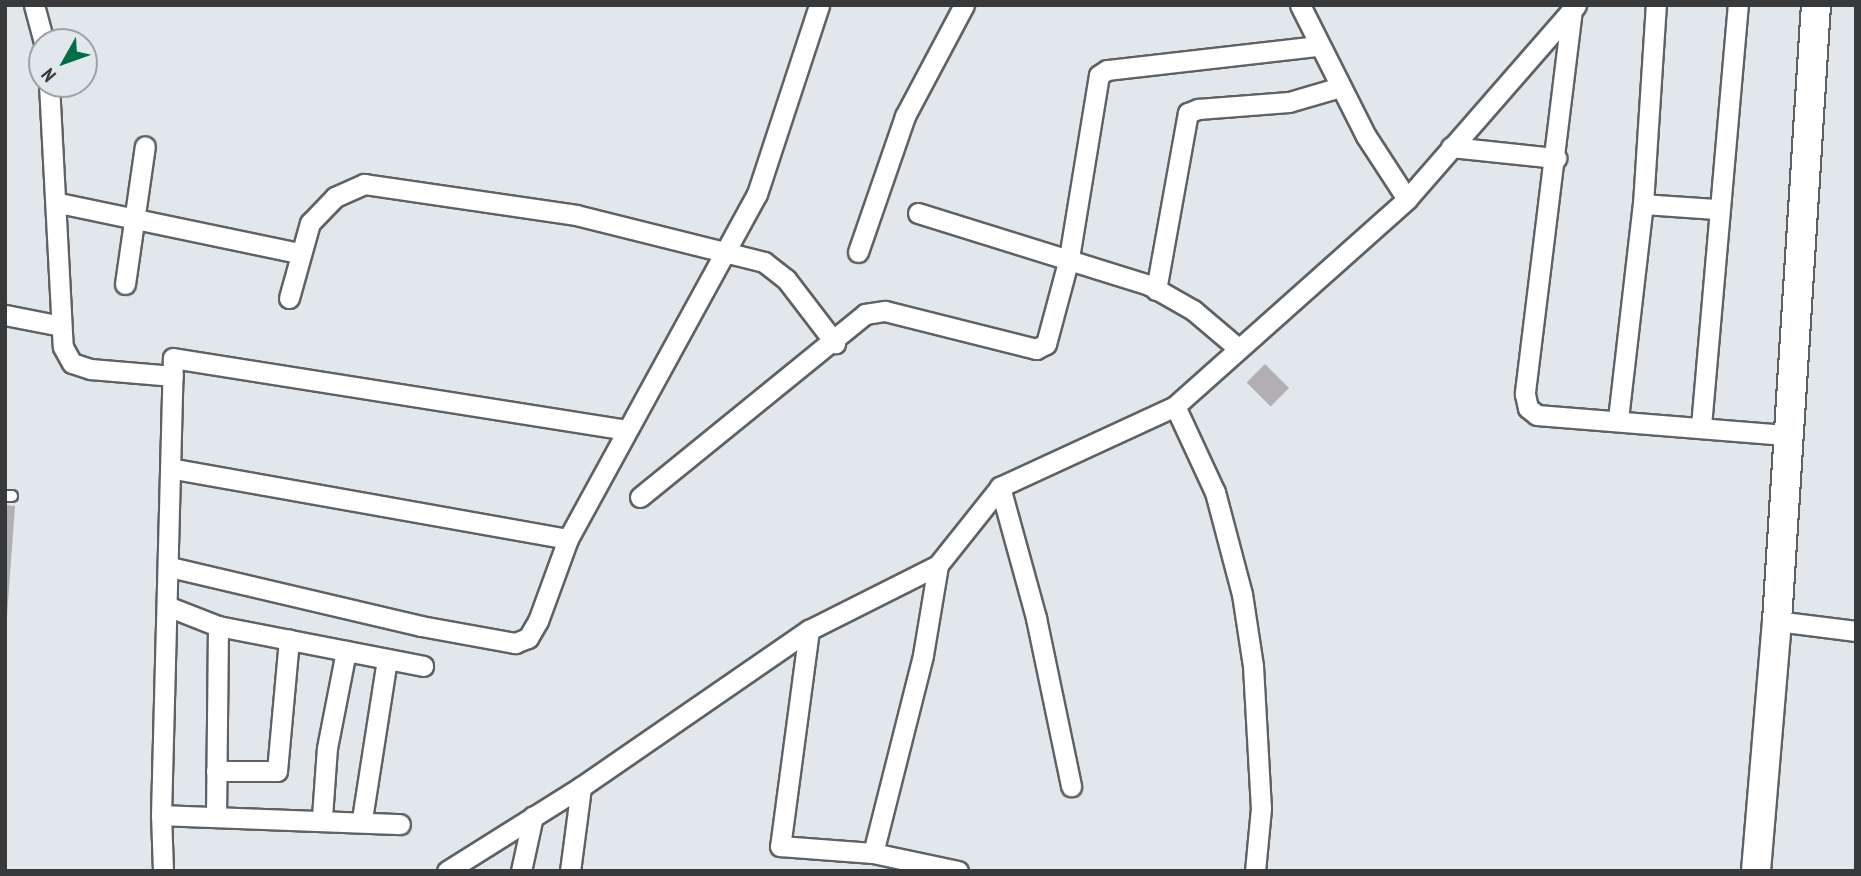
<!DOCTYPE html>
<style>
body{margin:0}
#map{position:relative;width:1861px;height:876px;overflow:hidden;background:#e2e7eb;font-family:"PT Sans Narrow",sans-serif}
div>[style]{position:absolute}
.building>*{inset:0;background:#b2afb3;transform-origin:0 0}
.roads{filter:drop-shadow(2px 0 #5e6265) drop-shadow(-2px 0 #5e6265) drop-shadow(0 2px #5e6265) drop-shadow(0 -2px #5e6265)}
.service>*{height:10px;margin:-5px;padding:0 5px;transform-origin:5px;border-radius:5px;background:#fff}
.minor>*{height:19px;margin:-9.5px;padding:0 9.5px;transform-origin:9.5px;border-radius:9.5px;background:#fff}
.secondary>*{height:28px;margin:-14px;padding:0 14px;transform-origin:14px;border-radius:14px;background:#fff}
span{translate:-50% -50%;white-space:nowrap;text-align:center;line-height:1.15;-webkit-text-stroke:5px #e2e7eb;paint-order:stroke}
.frame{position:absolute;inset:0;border:7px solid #37393a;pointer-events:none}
.north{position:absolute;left:28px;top:28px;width:70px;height:70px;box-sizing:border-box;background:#e2e7eb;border:2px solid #9ea1a4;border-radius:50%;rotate:230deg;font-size:19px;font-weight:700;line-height:28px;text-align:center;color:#37393a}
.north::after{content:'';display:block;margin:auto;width:24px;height:32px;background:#016e45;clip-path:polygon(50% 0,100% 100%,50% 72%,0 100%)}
</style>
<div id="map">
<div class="building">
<div style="left:1265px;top:364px;width:34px;height:26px;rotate:45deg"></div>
<div style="clip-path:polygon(5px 505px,15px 506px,7px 616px,5px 616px)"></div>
</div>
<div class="roads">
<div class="service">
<div style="left:5px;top:496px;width:7px"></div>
</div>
<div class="minor">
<div style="left:34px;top:5px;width:38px;rotate:75deg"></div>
<div style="left:1300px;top:5px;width:147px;rotate:63.3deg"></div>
<div style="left:1366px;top:136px;width:75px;rotate:56.9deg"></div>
<div style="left:1572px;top:9px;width:388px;rotate:97deg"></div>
<div style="left:1525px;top:394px;width:14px;rotate:78deg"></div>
<div style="left:1528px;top:408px;width:11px;rotate:38deg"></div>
<div style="left:1537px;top:415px;width:252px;rotate:4.6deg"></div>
<div style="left:49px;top:84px;width:263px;rotate:87deg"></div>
<div style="left:63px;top:347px;width:18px;rotate:61deg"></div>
<div style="left:72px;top:363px;width:20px;rotate:18deg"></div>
<div style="left:91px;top:369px;width:82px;rotate:4.9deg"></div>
<div style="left:1451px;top:147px;width:106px;rotate:6deg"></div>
<div style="left:59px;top:203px;width:244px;rotate:11.8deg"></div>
<div style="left:1643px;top:204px;width:74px;rotate:3.9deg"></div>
<div style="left:918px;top:213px;width:242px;rotate:17.3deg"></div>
<div style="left:1149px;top:285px;width:51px;rotate:29.6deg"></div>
<div style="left:1193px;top:310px;width:60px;rotate:40.3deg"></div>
<div style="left:858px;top:252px;width:144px;rotate:-70.9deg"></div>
<div style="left:905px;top:116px;width:126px;rotate:-62deg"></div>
<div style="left:125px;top:284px;width:139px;rotate:-81.8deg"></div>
<div style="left:1156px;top:290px;width:180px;rotate:-79.8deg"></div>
<div style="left:1188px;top:113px;width:11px;rotate:-22deg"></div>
<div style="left:1198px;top:109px;width:91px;rotate:-4.4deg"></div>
<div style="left:1289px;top:102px;width:53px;rotate:-16.4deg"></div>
<div style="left:289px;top:298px;width:78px;rotate:-74.4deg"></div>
<div style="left:310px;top:223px;width:36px;rotate:-46deg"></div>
<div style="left:335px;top:197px;width:32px;rotate:-24deg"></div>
<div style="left:364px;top:184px;width:214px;rotate:8.3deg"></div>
<div style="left:576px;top:215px;width:194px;rotate:14deg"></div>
<div style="left:764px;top:262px;width:28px;rotate:38deg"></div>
<div style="left:786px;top:279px;width:81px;rotate:52.6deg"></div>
<div style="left:5px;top:315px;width:57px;rotate:11.1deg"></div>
<div style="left:1175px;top:406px;width:95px;rotate:65.1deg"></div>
<div style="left:1215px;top:492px;width:106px;rotate:75.2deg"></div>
<div style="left:1242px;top:594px;width:73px;rotate:81.3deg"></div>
<div style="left:1253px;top:666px;width:142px;rotate:86.8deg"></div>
<div style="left:1261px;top:808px;width:63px;rotate:95.4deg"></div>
<div style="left:1618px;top:419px;width:216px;rotate:-83.4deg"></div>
<div style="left:1643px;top:204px;width:199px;rotate:-86.3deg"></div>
<div style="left:1701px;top:426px;width:423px;rotate:-85deg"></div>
<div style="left:1000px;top:487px;width:136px;rotate:74.6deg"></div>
<div style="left:1036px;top:618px;width:172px;rotate:78.2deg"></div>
<div style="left:640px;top:497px;width:290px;rotate:-39.1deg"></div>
<div style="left:865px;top:314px;width:20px;rotate:-9deg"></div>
<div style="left:885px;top:311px;width:156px;rotate:14.1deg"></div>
<div style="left:1036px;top:349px;width:11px;rotate:-27deg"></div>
<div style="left:1046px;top:344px;width:89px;rotate:-75deg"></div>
<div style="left:1069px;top:258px;width:185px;rotate:-80.7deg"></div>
<div style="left:1099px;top:75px;width:9px;rotate:-32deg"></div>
<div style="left:1107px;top:70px;width:212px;rotate:-6.5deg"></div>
<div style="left:568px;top:539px;width:393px;rotate:-61.3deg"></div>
<div style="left:757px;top:194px;width:199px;rotate:-71.8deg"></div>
<div style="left:170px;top:567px;width:258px;rotate:13.2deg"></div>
<div style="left:421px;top:626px;width:96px;rotate:10.3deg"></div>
<div style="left:515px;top:643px;width:14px;rotate:-21deg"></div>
<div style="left:528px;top:638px;width:20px;rotate:-60deg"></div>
<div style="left:538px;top:621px;width:87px;rotate:-69.9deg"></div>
<div style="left:568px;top:539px;width:403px;rotate:-169.9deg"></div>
<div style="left:167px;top:606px;width:55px;rotate:21.4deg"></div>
<div style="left:218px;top:626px;width:209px;rotate:11deg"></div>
<div style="left:1777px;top:621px;width:80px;rotate:7.2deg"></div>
<div style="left:809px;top:630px;width:218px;rotate:97.6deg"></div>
<div style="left:780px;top:846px;width:93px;rotate:4.3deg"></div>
<div style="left:873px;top:853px;width:87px;rotate:12deg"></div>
<div style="left:216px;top:771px;width:61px"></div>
<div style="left:277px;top:771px;width:132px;rotate:-84.8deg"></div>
<div style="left:161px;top:815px;width:239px;rotate:2.2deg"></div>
<div style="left:216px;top:817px;width:191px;rotate:-89.4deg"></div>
<div style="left:322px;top:817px;width:69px;rotate:-85.9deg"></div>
<div style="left:327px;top:748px;width:99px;rotate:-78.9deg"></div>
<div style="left:362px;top:819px;width:162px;rotate:-81.1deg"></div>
<div style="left:873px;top:853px;width:204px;rotate:-75.8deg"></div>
<div style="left:923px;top:655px;width:91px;rotate:-80.5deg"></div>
<div style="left:163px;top:871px;width:56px;rotate:-92deg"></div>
<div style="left:161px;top:815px;width:457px;rotate:-88.5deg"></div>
<div style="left:173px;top:358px;width:459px;rotate:9deg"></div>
<div style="left:447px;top:871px;width:158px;rotate:-32.1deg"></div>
<div style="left:581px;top:787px;width:277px;rotate:-34.6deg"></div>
<div style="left:809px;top:630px;width:144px;rotate:-26.7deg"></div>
<div style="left:938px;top:565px;width:100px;rotate:-51.5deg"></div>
<div style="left:1000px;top:487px;width:193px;rotate:-24.8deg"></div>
<div style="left:1175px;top:406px;width:311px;rotate:-41.7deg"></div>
<div style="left:1407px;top:199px;width:257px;rotate:-48.9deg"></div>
<div style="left:521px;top:871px;width:56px;rotate:-77.7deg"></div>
<div style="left:570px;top:871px;width:85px;rotate:-82.5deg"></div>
</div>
<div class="secondary">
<div style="left:1756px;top:871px;width:251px;rotate:-85.2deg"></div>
<div style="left:1777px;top:621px;width:617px;rotate:-86.38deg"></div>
</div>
</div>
<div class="frame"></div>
<div class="north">N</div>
</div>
